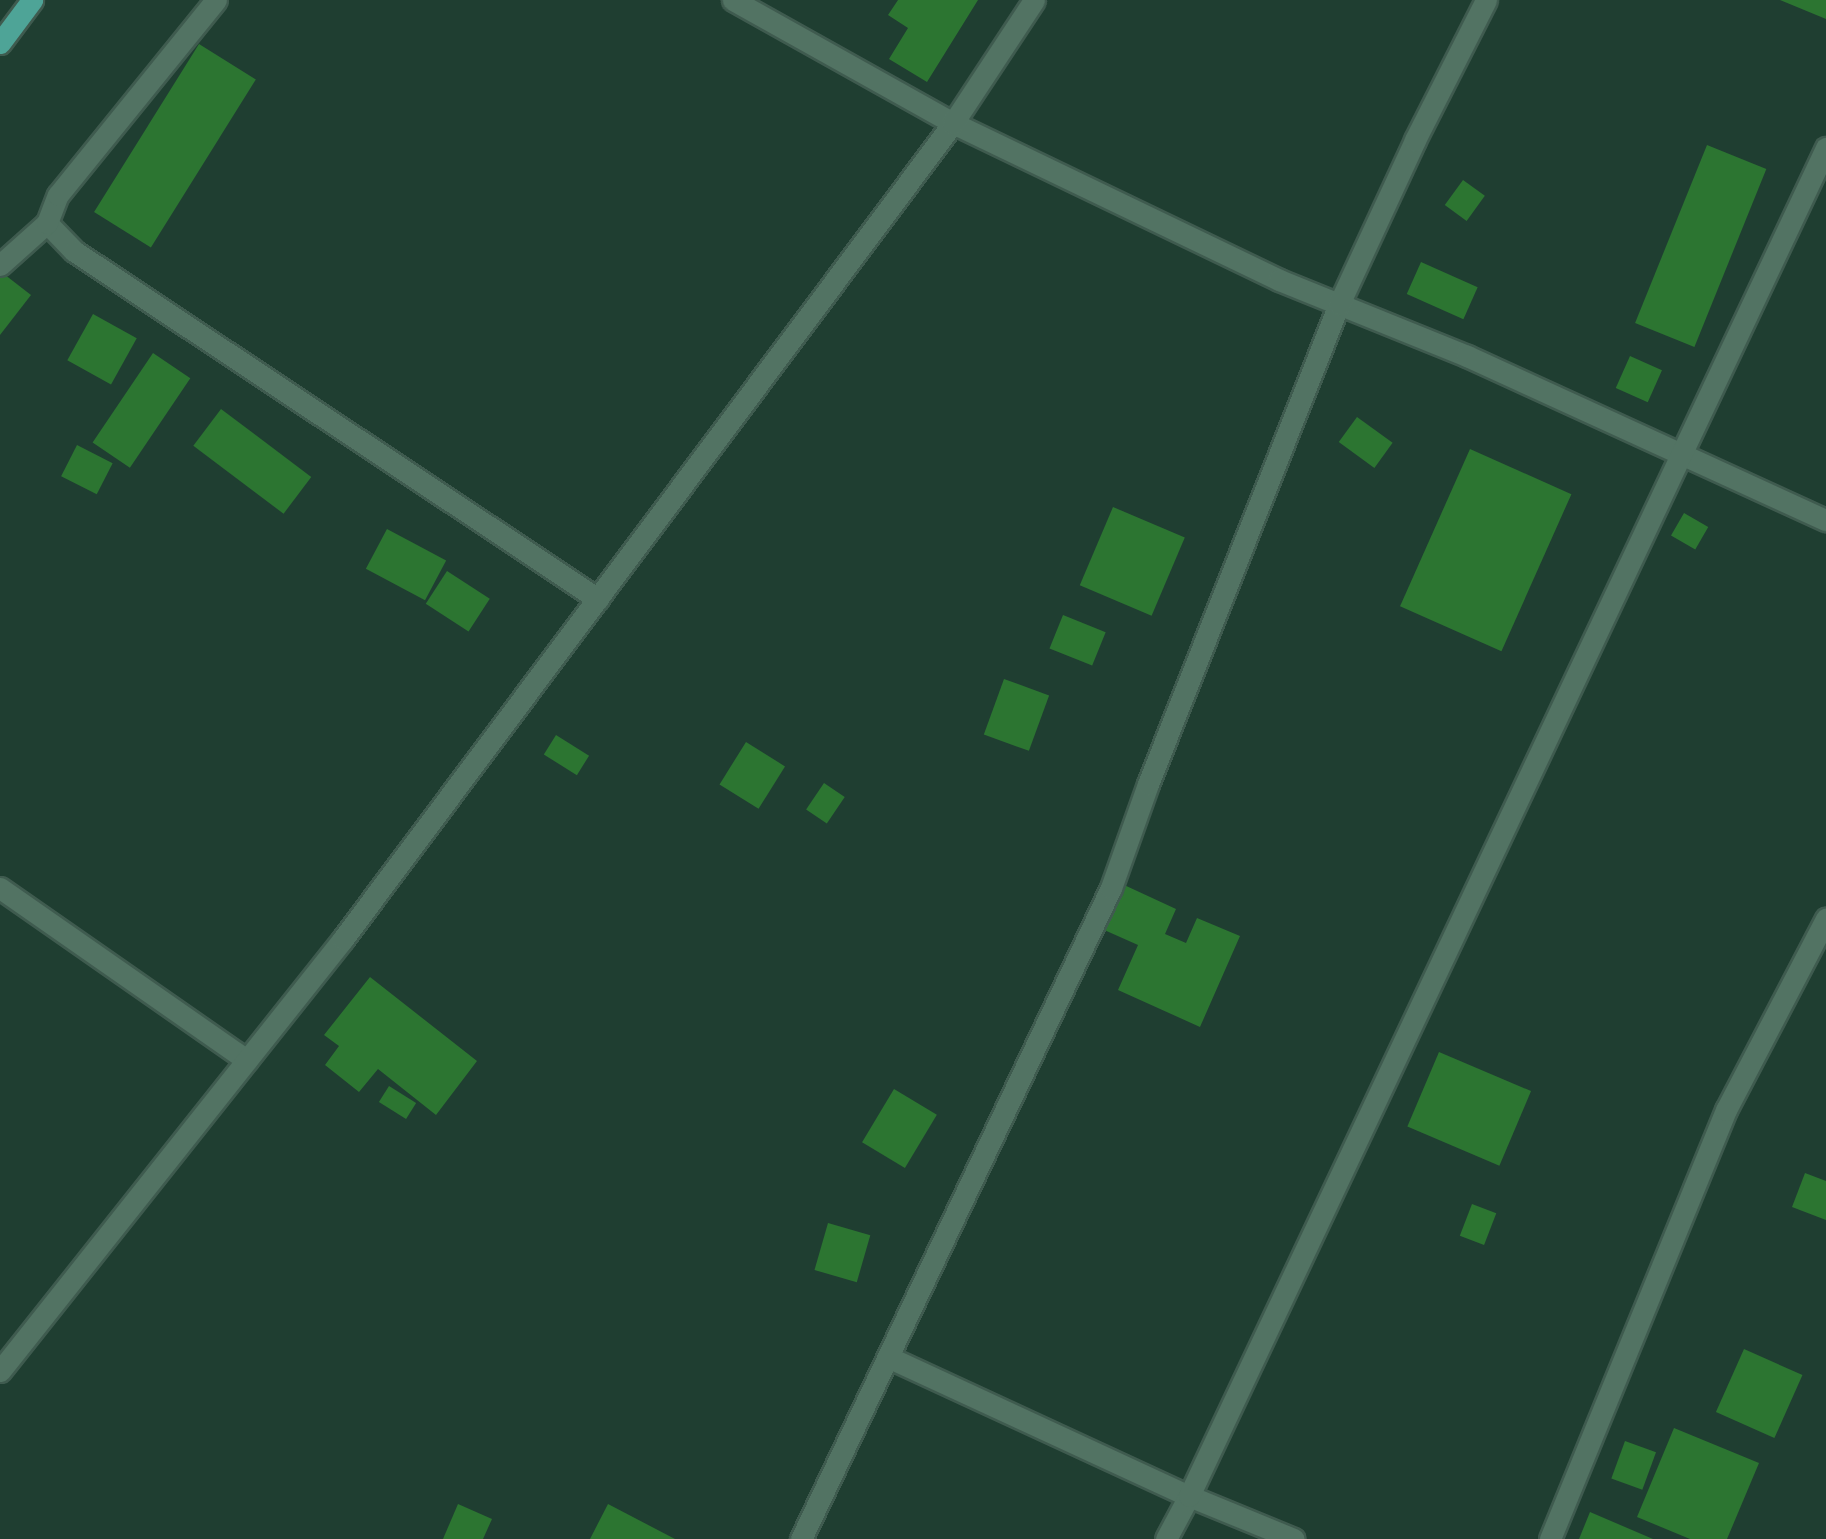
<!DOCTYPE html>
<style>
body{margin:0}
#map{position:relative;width:1826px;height:1539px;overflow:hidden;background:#1f3e31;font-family:"Noto Serif",serif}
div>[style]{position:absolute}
.building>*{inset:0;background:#2c7531;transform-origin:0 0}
.roads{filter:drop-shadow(2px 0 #3f5b4f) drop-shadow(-2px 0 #3f5b4f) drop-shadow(0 2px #3f5b4f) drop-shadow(0 -2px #3f5b4f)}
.minor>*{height:21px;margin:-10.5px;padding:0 10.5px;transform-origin:10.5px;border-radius:10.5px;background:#527363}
.trunk>*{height:21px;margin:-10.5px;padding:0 10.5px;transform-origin:10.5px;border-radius:10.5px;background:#4ea497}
span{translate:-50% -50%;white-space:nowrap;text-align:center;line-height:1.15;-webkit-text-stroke:5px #14221b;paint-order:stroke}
</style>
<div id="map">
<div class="building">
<div style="clip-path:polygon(898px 0,978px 0,927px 82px,889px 59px,908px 28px,888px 15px)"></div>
<div style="clip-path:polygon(1780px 0,1826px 0,1826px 19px)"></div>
<div style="left:199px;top:44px;width:67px;height:198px;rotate:32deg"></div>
<div style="left:1707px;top:145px;width:64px;height:192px;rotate:22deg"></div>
<div style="left:1463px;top:180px;width:27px;height:31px;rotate:36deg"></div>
<div style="left:1421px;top:262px;width:62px;height:35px;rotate:24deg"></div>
<div style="clip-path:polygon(0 271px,31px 295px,0 335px)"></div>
<div style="left:93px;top:314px;width:50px;height:53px;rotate:29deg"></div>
<div style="left:153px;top:353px;width:45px;height:108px;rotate:34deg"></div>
<div style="left:1630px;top:356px;width:35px;height:35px;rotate:24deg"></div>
<div style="left:221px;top:409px;width:113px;height:46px;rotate:37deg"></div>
<div style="left:1357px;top:417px;width:44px;height:31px;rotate:36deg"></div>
<div style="left:77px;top:445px;width:40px;height:35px;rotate:27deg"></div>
<div style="left:1470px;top:449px;width:111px;height:172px;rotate:24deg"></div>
<div style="left:1113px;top:507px;width:78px;height:85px;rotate:23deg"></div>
<div style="left:1684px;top:513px;width:28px;height:26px;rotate:30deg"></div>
<div style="left:387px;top:529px;width:67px;height:45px;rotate:28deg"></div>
<div style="left:447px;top:571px;width:51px;height:39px;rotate:33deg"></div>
<div style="left:1063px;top:615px;width:46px;height:36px;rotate:22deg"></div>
<div style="left:1004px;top:679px;width:48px;height:59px;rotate:20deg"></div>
<div style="left:556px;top:735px;width:39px;height:23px;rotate:32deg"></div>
<div style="left:746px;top:742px;width:46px;height:50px;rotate:32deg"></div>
<div style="left:824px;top:783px;width:25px;height:32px;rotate:34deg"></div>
<div style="clip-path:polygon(1122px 884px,1176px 909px,1165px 934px,1186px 943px,1197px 918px,1240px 936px,1200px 1027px,1118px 990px,1138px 945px,1102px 929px)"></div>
<div style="clip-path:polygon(370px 977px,477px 1061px,436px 1115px,378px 1069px,359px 1092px,325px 1065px,339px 1046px,324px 1035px)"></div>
<div style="left:1439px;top:1052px;width:100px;height:81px;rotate:23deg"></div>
<div style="left:389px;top:1086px;width:32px;height:19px;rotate:32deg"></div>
<div style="left:894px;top:1089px;width:50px;height:62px;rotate:31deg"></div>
<div style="clip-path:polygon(1805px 1173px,1826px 1181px,1826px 1220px,1792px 1207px)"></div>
<div style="left:1472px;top:1204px;width:26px;height:34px;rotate:21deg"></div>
<div style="left:828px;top:1223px;width:44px;height:49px;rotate:16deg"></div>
<div style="left:1744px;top:1349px;width:64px;height:69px;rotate:24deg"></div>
<div style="clip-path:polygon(1674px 1428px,1759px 1463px,1727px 1539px,1690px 1539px,1637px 1517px)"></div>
<div style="left:1625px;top:1441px;width:33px;height:40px;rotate:20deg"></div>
<div style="clip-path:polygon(458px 1504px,492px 1519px,483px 1539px,443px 1539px)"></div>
<div style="clip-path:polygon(608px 1504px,675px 1539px,590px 1539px)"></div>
<div style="clip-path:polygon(1590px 1512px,1653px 1539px,1579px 1539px)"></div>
</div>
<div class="roads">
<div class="minor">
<div style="left:733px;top:0;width:252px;rotate:29.2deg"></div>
<div style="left:953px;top:123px;width:362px;rotate:25.7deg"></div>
<div style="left:1279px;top:280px;width:203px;rotate:22deg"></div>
<div style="left:1467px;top:356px;width:395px;rotate:24.6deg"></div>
<div style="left:47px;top:223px;width:39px;rotate:46deg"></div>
<div style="left:74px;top:251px;width:629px;rotate:33.59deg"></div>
<div style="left:0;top:265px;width:63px;rotate:-41.8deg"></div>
<div style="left:47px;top:223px;width:30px;rotate:-69deg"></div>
<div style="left:58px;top:195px;width:251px;rotate:-51deg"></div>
<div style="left:0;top:888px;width:301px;rotate:34.9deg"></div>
<div style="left:888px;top:1357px;width:332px;rotate:24.8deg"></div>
<div style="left:1189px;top:1496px;width:113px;rotate:22.3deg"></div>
<div style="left:0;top:1371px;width:552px;rotate:-51.55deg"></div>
<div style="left:343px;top:939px;width:1019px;rotate:-53.22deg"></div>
<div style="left:953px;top:123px;width:147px;rotate:-56.6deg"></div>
<div style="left:801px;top:1539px;width:721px;rotate:-64.54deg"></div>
<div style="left:1111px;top:888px;width:110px;rotate:-70.4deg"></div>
<div style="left:1148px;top:784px;width:517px;rotate:-68.3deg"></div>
<div style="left:1339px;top:304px;width:181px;rotate:-65.1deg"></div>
<div style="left:1415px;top:140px;width:157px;rotate:-63.1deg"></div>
<div style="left:1166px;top:1539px;width:49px;rotate:-61.9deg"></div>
<div style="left:1189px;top:1496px;width:1491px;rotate:-64.71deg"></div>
<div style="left:1550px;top:1539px;width:464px;rotate:-67.7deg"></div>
<div style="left:1726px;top:1110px;width:216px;rotate:-62.4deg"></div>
</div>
<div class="trunk">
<div style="left:0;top:43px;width:54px;rotate:-53.3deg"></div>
</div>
</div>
</div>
